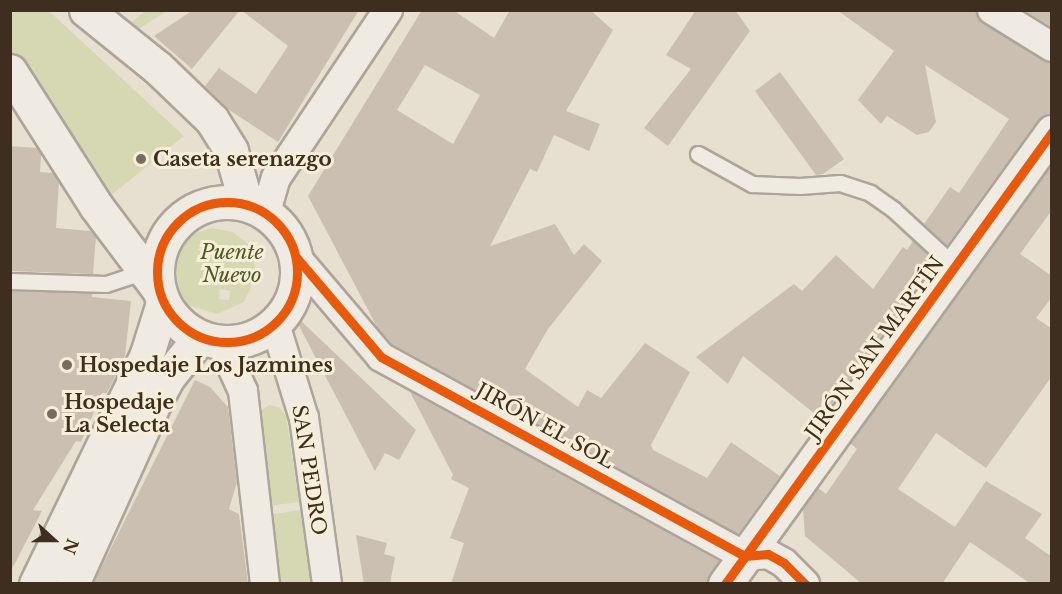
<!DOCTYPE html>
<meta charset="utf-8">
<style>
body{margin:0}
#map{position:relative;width:1062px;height:594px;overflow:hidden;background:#e7e0d1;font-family:"Libre Baskerville",serif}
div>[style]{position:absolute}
.green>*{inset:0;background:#d6d7b3;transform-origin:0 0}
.building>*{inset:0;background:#cbbfb2}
.roads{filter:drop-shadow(2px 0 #ada599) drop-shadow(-2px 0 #ada599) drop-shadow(0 2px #ada599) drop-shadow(0 -2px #ada599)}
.service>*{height:15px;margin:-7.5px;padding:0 7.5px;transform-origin:7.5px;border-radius:7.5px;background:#efebe3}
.minor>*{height:28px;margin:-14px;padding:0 14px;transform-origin:14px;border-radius:14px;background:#efebe3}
.tertiary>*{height:33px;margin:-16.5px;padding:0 16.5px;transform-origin:16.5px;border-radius:16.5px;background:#efebe3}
.tertiary>.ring{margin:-16.5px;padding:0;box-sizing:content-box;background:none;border:33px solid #efebe3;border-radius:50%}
.cycleway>*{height:9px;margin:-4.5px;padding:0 4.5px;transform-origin:4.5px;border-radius:4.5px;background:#e8590c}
.cycleway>.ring{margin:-4.5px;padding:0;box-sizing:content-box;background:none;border:9px solid #e8590c;border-radius:50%}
.dots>*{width:16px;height:16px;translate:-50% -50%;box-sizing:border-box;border:3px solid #f7eed8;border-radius:50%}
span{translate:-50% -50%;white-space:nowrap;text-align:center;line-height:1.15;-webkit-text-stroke:6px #f7eed8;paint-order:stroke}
.poi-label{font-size:20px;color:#3d2e20;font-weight:700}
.left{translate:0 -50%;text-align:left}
.park-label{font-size:20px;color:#4d5a26;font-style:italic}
.street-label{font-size:20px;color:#3d2e20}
.frame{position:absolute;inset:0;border:12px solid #3d2e20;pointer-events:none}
.north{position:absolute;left:24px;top:510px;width:60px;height:60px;-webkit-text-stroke:4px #f7eed8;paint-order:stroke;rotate:111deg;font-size:16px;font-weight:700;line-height:24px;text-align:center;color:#3d2e20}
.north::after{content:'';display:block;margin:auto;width:21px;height:27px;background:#3d2e20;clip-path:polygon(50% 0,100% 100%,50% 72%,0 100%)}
</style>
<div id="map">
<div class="green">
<div style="clip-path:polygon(10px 11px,49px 11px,184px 136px,104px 201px,11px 58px)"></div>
<div style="clip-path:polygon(145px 11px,167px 11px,140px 28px,129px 24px)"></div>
<div style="clip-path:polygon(evenodd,212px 228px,233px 232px,249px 245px,257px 274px,244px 302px,217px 314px,188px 305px,173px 279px,178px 249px,193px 234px,212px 228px,205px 241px,212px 247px,207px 255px,198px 250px,205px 241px,212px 228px,220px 289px,230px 291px,229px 300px,219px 299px,220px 289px)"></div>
<div style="clip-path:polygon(269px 405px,279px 407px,286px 416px,299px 502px,268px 506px,259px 412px)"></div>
<div style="left:300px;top:510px;width:74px;height:31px;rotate:81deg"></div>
</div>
<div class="building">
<div style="clip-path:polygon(193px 10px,240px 10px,192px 69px,154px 36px)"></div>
<div style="clip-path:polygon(241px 10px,359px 10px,278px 142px,226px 108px,205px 86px,219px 68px,256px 94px,288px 46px)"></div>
<div style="clip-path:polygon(evenodd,422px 10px,453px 10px,494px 38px,510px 10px,590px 10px,613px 30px,566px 111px,600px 124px,589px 151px,554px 135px,537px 172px,530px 169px,490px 246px,555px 224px,574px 255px,584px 244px,602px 261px,548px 329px,525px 369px,578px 407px,587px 390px,601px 398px,645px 343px,690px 372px,651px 445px,653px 450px,707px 478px,731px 442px,780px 476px,738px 534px,392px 344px,376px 325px,308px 196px,422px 10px,425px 65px,480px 95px,453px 144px,397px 110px,425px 65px)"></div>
<div style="clip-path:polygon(696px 10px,735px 10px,750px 31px,668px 146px,644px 128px,691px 69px,666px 55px)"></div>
<div style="clip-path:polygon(837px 10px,976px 10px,983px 24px,1052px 63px,1052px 114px,1037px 121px,947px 245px,924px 224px,950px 187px,959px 193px,1009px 119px,925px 65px,936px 122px,929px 132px,917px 135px,887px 116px,881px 124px,858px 100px,894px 51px)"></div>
<div style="clip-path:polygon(1024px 10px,1052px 10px,1052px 27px)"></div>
<div style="clip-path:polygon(780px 72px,844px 159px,823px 174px,816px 175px,755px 91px)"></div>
<div style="clip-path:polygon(10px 146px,37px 148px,41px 154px,40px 172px,53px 173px,59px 183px,56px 228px,91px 231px,96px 237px,93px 274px,10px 271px)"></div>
<div style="clip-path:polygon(1052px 165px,1052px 210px,1020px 254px,1052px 276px,1052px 297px,1036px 318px,1052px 329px,1052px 376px,986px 468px,936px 433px,898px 489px,955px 527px,986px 481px,1042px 514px,1025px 538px,1052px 557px,1052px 584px,1031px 584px,970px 542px,942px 584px,862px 584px,805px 536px,803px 508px,818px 488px,826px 494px,857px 449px,850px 443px)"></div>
<div style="clip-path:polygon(913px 241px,935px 261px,821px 419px,743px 356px,728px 384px,696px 357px,794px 284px,802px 291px,836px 255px,873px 289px,903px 247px,907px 250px)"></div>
<div style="clip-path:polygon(10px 291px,92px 293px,92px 297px,131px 301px,125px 356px,107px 393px,102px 393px,81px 442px,76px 441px,33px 510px,42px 511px,10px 573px)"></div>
<div style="clip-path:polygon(300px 320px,416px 430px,399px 460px,385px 453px,375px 471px,297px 322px)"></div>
<div style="clip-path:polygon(195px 380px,210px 387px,228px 407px,237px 482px,229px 509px,239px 514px,248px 584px,93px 584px)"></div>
<div style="clip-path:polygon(410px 392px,719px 561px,706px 584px,451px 584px,464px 543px,450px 538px,469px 488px,451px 479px,453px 475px)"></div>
<div style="clip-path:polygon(356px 535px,387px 543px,384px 554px,395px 557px,390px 584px,364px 584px)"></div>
</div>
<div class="roads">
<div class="service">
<div style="left:698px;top:154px;width:62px;rotate:29.1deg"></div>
<div style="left:752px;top:184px;width:48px;rotate:2.4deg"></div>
<div style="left:800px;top:186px;width:40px;rotate:-4.3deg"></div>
<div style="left:840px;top:183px;width:32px;rotate:18deg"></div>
<div style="left:870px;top:193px;width:29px;rotate:35deg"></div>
<div style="left:894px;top:210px;width:84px;rotate:42.6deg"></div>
<div style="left:10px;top:281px;width:96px;rotate:1.8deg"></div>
<div style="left:106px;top:284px;width:41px;rotate:-18.4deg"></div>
</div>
<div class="minor">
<div style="left:992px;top:10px;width:70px;rotate:31.7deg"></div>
<div style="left:266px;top:212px;width:35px;rotate:-74deg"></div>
<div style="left:276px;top:178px;width:202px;rotate:-56.3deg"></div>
<div style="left:296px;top:257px;width:131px;rotate:49.6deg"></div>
<div style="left:381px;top:357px;width:415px;rotate:28.7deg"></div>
<div style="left:745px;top:556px;width:23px;rotate:-5deg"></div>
<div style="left:768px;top:554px;width:18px;rotate:29deg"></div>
<div style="left:784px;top:563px;width:30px;rotate:45deg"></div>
<div style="left:275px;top:324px;width:98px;rotate:72.9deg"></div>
<div style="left:304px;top:418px;width:168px;rotate:82.1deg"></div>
<div style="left:221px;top:343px;width:53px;rotate:65.4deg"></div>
<div style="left:243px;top:391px;width:194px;rotate:83.5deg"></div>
</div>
<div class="tertiary">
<div style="left:86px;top:10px;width:91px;rotate:38.8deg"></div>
<div style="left:157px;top:67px;width:76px;rotate:43.9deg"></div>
<div style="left:212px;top:120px;width:36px;rotate:58deg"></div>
<div style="left:231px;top:151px;width:54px;rotate:73.9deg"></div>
<div style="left:10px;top:71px;width:160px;rotate:57.5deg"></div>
<div style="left:96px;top:206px;width:105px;rotate:53.1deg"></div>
<div class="ring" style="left:157px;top:202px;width:107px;height:107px"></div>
<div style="left:36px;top:584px;width:255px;rotate:-64.2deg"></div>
<div style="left:147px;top:354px;width:53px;rotate:-72.6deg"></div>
<div style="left:72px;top:584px;width:199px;rotate:-65.6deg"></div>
<div style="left:154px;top:403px;width:30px;rotate:-62deg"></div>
<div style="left:168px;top:377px;width:51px;rotate:-51.3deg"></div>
<div style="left:725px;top:584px;width:558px;rotate:-54.12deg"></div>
</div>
</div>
<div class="cycleway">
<div class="ring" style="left:157px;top:202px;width:131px;height:131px"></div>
<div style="left:296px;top:257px;width:131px;rotate:49.6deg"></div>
<div style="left:381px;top:357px;width:415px;rotate:28.7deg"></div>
<div style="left:745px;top:556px;width:23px;rotate:-5deg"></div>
<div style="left:768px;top:554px;width:18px;rotate:29deg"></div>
<div style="left:784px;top:563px;width:30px;rotate:45deg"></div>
<div style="left:725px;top:584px;width:558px;rotate:-54.12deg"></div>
</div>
<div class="dots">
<div style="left:141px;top:159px;background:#786c5e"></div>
<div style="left:67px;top:365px;background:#786c5e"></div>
<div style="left:52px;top:414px;background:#786c5e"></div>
</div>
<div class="poi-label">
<span class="left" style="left:153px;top:159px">Caseta serenazgo</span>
<span class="left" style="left:79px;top:365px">Hospedaje Los Jazmines</span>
<span class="left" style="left:64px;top:414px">Hospedaje<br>La Selecta</span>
</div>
<div class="park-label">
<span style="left:232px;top:264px">Puente<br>Nuevo</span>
</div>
<div class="street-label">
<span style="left:875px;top:348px;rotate:-54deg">JIRÓN SAN MARTÍN</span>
<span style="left:545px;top:426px;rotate:29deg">JIRÓN EL SOL</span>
<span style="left:309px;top:470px;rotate:81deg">SAN PEDRO</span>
</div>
<div class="frame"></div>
<div class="north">N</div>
</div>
